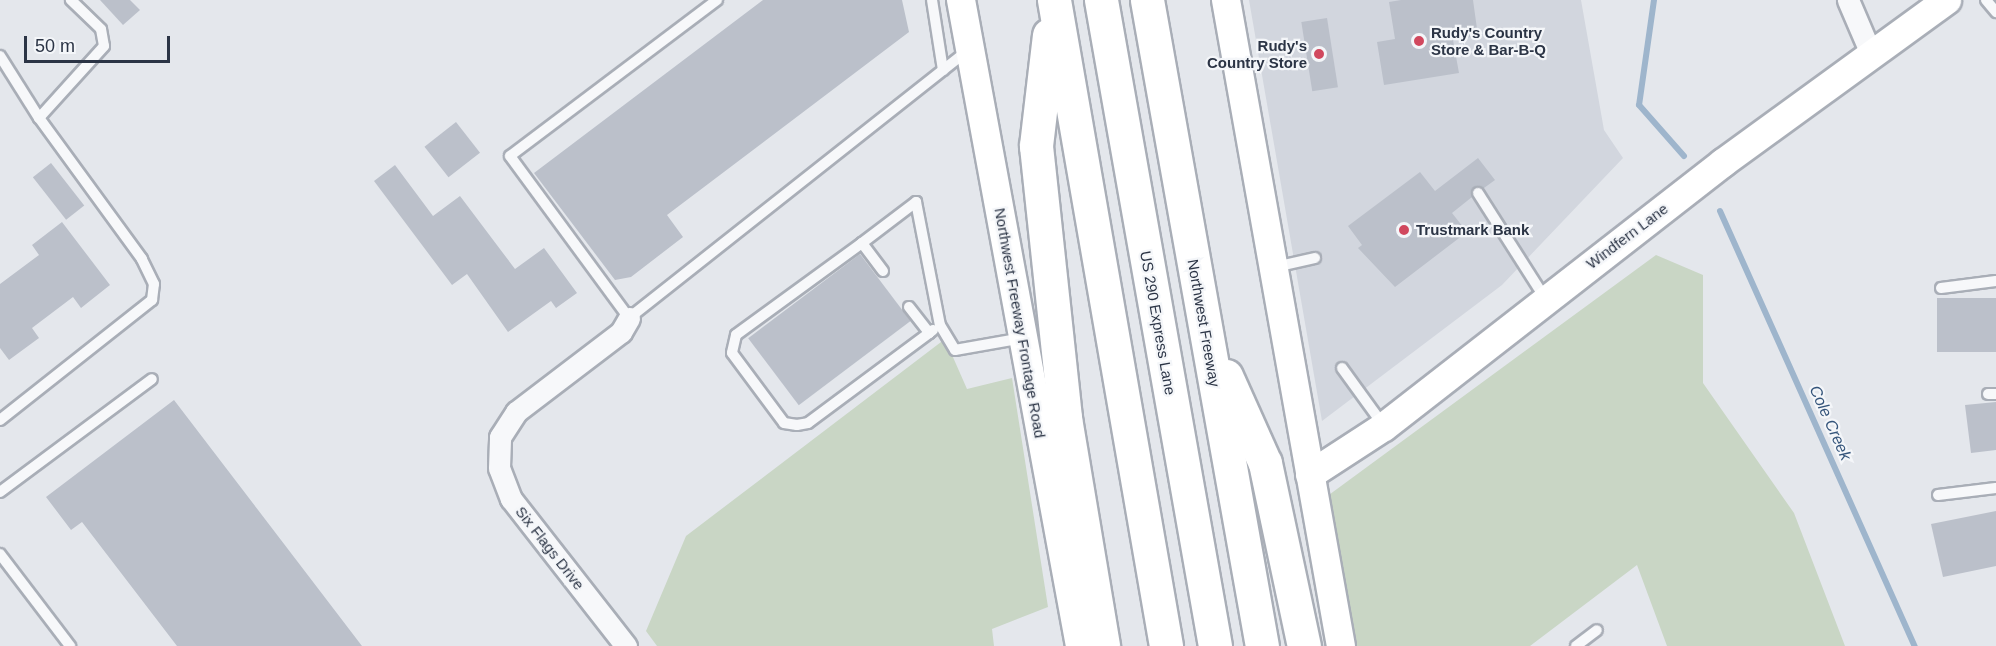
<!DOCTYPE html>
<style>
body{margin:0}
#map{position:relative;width:1996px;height:646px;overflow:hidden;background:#e4e7ec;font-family:Arial,sans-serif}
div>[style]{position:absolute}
.built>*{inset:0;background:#d2d6de}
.green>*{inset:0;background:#c9d6c5}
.stream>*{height:6px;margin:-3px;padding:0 3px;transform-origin:3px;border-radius:3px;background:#9eb5cc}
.building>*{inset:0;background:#bbc0ca;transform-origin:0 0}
.roads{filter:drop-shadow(2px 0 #a9aeb7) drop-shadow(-2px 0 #a9aeb7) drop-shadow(0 2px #a9aeb7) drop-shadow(0 -2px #a9aeb7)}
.lane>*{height:10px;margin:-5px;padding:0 5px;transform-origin:5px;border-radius:5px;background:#f7f8fa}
.street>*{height:21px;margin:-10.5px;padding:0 10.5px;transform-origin:10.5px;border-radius:10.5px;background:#f7f8fa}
.secondary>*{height:28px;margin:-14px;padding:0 14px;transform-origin:14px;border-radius:14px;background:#fff}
.highway>*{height:33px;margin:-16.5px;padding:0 16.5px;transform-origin:16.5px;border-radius:16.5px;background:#fff}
.dots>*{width:16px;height:16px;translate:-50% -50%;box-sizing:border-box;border:3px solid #f4f6f9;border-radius:50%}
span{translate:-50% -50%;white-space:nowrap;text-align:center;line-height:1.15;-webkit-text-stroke:4.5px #f4f6f9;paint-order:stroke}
.poi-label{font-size:15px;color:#2b3445;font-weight:700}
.left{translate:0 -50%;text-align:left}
.right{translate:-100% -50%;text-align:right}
.street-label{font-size:15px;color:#2b3445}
.water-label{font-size:16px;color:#34547a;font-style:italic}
.scale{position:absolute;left:24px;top:36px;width:146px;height:27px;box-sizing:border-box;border:3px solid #2b3445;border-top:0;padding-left:8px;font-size:18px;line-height:21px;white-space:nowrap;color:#2b3445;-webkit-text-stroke:4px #f4f6f9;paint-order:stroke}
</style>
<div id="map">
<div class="built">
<div style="clip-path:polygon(1249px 0,1581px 0,1604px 130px,1623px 158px,1502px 285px,1322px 421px)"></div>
</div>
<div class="green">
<div style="clip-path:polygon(1656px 255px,1703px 275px,1703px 383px,1794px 513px,1845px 646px,1667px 646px,1637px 565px,1530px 646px,1351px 646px,1322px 500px)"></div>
<div style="clip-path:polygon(945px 339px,967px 389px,1012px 378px,1048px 607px,992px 629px,994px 646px,657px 646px,646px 631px,686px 536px)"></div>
</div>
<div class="stream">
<div style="left:1654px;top:0;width:106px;rotate:98.1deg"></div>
<div style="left:1639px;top:105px;width:68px;rotate:48.6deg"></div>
<div style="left:1720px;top:211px;width:477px;rotate:65.9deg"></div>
</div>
<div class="building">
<div style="clip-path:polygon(100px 0,130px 0,140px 10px,123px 25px)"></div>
<div style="clip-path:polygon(763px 0,902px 0,909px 32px,667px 215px,683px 237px,631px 277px,615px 280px,534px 173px)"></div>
<div style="clip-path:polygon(1401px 0,1473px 0,1478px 36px,1453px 40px,1459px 73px,1384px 85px,1377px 42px,1395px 39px,1389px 2px)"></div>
<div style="left:1327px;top:18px;width:70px;height:26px;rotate:81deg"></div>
<div style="left:456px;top:122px;width:39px;height:40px;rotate:52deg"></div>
<div style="clip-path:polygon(1478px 158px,1495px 180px,1484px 188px,1474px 187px,1472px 197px,1452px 213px,1467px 232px,1395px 287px,1358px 248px,1362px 245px,1348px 226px,1420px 172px,1435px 191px)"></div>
<div style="left:51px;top:163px;width:54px;height:23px;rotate:52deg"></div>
<div style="clip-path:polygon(395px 165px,433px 216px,460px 196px,515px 269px,544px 248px,577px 293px,556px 308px,551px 301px,508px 332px,467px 274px,452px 285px,374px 181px)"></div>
<div style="clip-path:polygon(62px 222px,110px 285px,81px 308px,73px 297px,32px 328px,39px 338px,9px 360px,0 348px,0 284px,39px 255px,32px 245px)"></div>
<div style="left:860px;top:254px;width:84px;height:140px;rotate:53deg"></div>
<div style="left:1996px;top:298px;width:54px;height:59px;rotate:90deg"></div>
<div style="clip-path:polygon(174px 400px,362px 646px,177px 646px,82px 522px,71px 530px,46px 497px)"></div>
<div style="clip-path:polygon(1996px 402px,1996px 450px,1971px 453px,1965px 405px)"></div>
<div style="clip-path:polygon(1996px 511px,1996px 566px,1943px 577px,1931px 524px)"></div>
</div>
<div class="roads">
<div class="lane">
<div style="left:717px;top:0;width:259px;rotate:143deg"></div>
<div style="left:510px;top:156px;width:201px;rotate:53.7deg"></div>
<div style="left:629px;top:318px;width:431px;rotate:-38.3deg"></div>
<div style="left:932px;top:0;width:71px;rotate:81.1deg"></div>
<div style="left:1986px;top:0;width:16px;rotate:50deg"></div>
<div style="left:0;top:56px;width:73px;rotate:57.8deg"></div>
<div style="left:1478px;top:193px;width:125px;rotate:57.5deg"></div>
<div style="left:862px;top:243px;width:156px;rotate:143.9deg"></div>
<div style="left:736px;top:335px;width:18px;rotate:103deg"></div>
<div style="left:732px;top:353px;width:87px;rotate:53.4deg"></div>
<div style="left:784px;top:423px;width:13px;rotate:9deg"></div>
<div style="left:797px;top:425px;width:11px;rotate:-10deg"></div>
<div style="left:808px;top:423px;width:151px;rotate:-36.6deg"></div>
<div style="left:1275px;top:267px;width:41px;rotate:-12.7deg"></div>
<div style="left:883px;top:271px;width:35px;rotate:-127deg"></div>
<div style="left:862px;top:243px;width:68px;rotate:-37.2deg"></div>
<div style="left:916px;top:202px;width:125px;rotate:79deg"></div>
<div style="left:940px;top:325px;width:29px;rotate:59deg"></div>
<div style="left:955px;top:350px;width:69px;rotate:-10deg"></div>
<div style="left:1941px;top:288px;width:55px;rotate:-7.3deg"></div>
<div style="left:909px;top:307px;width:33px;rotate:52deg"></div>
<div style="left:929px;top:333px;width:5px;rotate:-37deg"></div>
<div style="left:1342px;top:368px;width:72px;rotate:54.1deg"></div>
<div style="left:1988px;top:394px;width:8px"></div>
<div style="left:0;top:420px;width:194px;rotate:-38.3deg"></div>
<div style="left:152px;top:300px;width:16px;rotate:-83deg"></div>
<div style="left:154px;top:284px;width:28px;rotate:-116deg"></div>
<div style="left:142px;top:259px;width:175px;rotate:-126.1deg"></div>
<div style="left:39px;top:118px;width:97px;rotate:-47.9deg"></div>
<div style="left:104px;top:46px;width:17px;rotate:-100deg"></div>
<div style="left:101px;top:29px;width:42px;rotate:-136deg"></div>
<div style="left:0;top:492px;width:189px;rotate:-36.6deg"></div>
<div style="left:1938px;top:495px;width:58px;rotate:-6.9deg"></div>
<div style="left:0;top:554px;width:116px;rotate:52.7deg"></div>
<div style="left:1576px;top:646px;width:26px;rotate:-37deg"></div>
</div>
<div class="street">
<div style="left:1848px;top:0;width:61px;rotate:66.8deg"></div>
<div style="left:626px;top:646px;width:187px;rotate:-128deg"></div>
<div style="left:511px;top:499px;width:33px;rotate:-111deg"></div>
<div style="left:499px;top:468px;width:31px;rotate:-88deg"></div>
<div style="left:500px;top:437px;width:30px;rotate:-57deg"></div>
<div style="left:516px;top:412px;width:132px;rotate:-37.3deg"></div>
<div style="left:621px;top:332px;width:16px;rotate:-60deg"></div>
</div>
<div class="secondary">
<div style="left:961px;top:0;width:657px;rotate:79.56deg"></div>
<div style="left:1226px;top:0;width:656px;rotate:79.91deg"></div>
<div style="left:1310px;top:475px;width:88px;rotate:-33deg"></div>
<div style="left:1384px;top:427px;width:430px;rotate:-37.9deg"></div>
<div style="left:1723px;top:163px;width:277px;rotate:-36deg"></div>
</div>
<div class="highway">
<div style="left:1054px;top:0;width:656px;rotate:80.16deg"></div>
<div style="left:1101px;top:0;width:656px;rotate:79.99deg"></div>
<div style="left:1147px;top:0;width:656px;rotate:79.91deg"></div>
<div style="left:1049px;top:35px;width:112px;rotate:96.7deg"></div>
<div style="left:1036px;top:146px;width:274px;rotate:83.9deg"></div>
<div style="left:1065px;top:418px;width:231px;rotate:80.5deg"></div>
<div style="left:1226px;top:376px;width:95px;rotate:65.9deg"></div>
<div style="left:1265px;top:463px;width:187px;rotate:78deg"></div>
</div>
</div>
<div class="dots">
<div style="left:1419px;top:41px;background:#d1485e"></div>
<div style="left:1319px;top:54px;background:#d1485e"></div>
<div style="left:1404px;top:230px;background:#d1485e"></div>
</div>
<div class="poi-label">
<span class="left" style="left:1431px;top:41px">Rudy's Country<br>Store &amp; Bar-B-Q</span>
<span class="right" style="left:1307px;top:54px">Rudy's<br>Country Store</span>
<span class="left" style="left:1416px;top:230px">Trustmark Bank</span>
</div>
<div class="street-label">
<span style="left:1627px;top:236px;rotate:-37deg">Windfern Lane</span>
<span style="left:1020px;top:323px;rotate:80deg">Northwest Freeway Frontage Road</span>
<span style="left:1158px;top:323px;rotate:80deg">US 290 Express Lane</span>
<span style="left:1204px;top:323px;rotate:80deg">Northwest Freeway</span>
<span style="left:550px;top:548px;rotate:52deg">Six Flags Drive</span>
</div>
<div class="water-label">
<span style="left:1830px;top:423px;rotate:66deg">Cole Creek</span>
</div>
<div class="scale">50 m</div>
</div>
